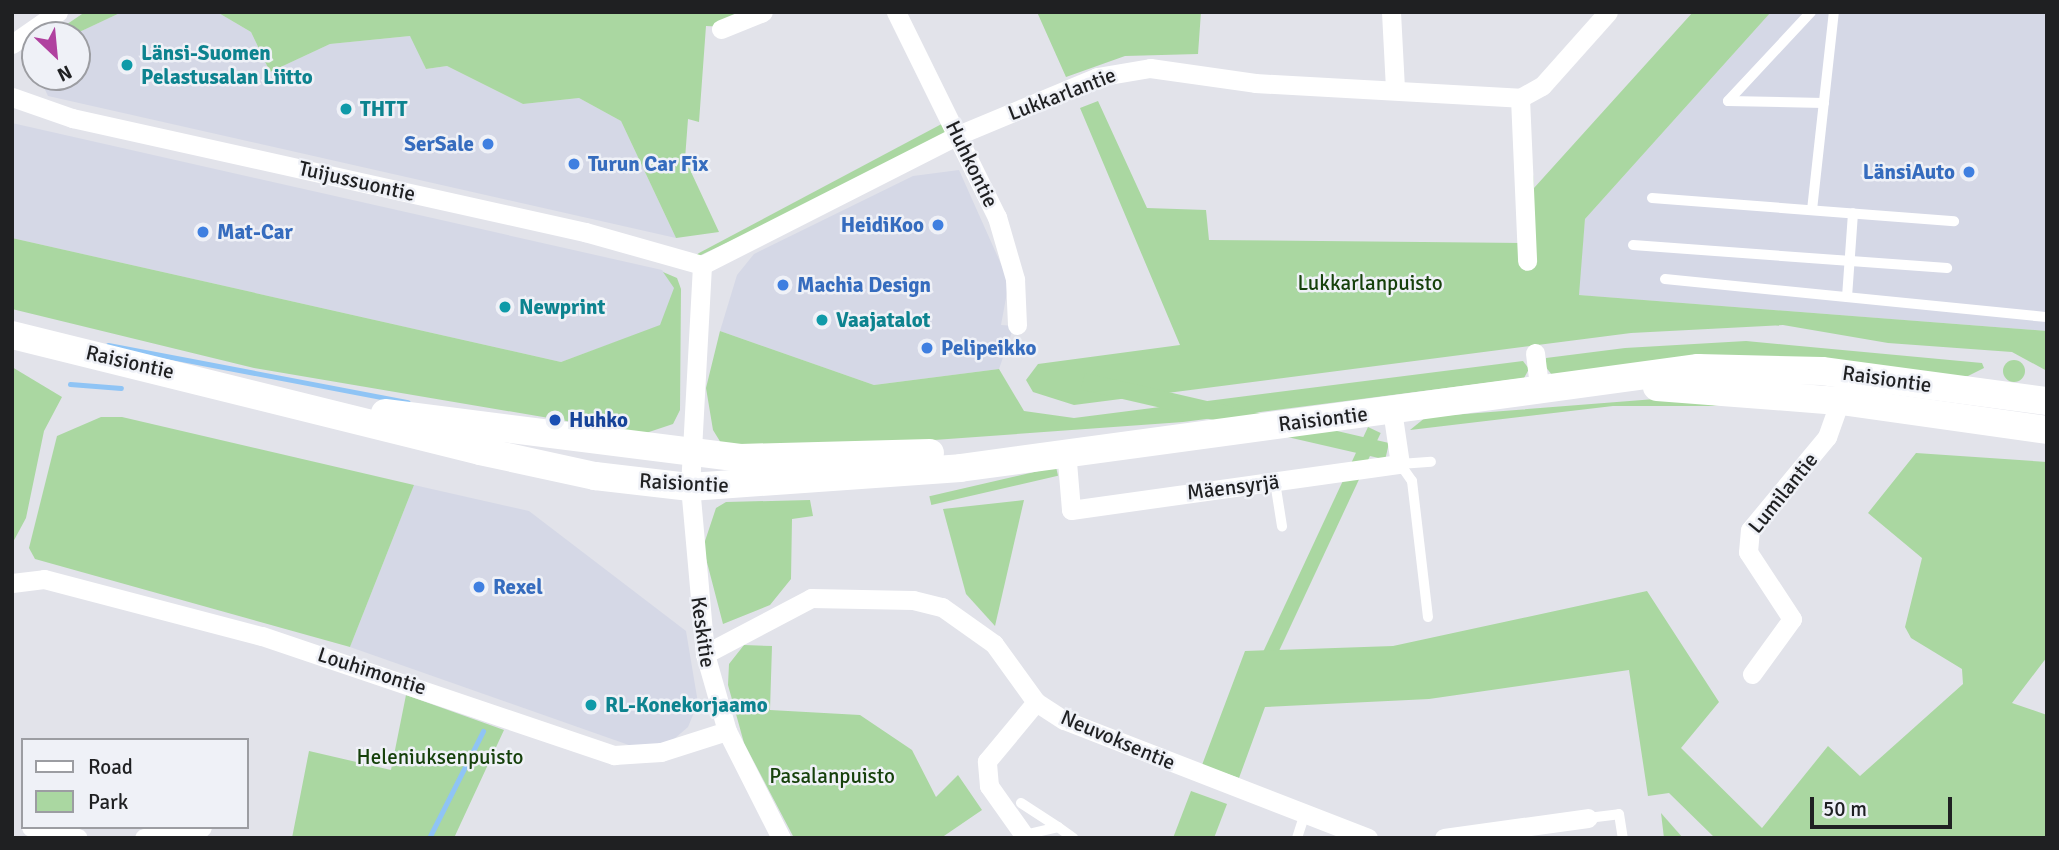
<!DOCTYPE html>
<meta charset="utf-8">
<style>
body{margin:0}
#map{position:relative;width:2059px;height:850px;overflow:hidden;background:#e2e3ea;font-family:Signika,sans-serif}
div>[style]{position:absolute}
.built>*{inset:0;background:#d5d8e6}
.green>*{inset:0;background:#aad7a1;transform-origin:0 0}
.round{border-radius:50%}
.stream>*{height:5px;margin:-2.5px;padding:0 2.5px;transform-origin:2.5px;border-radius:2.5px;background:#8fc4f5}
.service>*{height:10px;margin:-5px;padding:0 5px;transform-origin:5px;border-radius:5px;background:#fff}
.minor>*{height:19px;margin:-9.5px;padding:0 9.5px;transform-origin:9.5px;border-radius:9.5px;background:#fff}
.secondary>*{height:28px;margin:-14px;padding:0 14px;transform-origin:14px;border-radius:14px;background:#fff}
.dots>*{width:19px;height:19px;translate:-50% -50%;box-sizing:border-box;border:4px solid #eff1f7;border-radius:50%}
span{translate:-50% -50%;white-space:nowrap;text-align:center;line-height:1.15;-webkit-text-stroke:5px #eff1f7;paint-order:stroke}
.culture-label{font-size:21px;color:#0d838f;font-weight:700}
.left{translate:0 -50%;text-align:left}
.street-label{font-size:21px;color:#1f2022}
.shop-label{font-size:21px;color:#366cbe;font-weight:700}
.right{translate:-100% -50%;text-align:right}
.park-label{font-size:21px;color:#16410b}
.transit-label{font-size:21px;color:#164399;font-weight:700}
.frame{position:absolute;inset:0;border:14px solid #1f2022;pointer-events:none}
.legend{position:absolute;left:21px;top:738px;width:228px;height:91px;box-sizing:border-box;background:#eff1f7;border:2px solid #9c9da2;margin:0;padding:9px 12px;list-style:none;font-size:21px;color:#1f2022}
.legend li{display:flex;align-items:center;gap:14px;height:35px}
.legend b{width:35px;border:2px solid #9c9da2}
.north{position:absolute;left:21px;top:21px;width:70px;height:70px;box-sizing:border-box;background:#eff1f7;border:2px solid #9c9da2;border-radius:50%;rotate:154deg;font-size:19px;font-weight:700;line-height:28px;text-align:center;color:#1f2022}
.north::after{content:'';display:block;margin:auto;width:24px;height:32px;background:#b0419f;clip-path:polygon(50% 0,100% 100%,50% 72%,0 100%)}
.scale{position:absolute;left:1810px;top:797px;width:142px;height:32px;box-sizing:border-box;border:4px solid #1f2022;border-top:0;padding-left:9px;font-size:21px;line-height:24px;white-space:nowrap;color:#1f2022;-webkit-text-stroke:5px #eff1f7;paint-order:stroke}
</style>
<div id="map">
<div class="built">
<div style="clip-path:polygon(122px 12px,217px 12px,251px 32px,270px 72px,330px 44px,411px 36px,426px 69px,447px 66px,523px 104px,579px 98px,621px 121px,676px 238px,48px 96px,39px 77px,77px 77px,73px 35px)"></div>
<div style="clip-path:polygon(1771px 12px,2047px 12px,2047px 331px,1578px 295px,1585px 219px)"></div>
<div style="clip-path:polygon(12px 123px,662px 270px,675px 286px,676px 320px,561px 362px,12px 238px)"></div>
<div style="clip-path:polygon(959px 170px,1009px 282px,1001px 325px,1014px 326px,999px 369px,874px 385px,720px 331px,737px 275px,754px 254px,913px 176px)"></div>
<div style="clip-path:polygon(414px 485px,529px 511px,686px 631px,698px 703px,688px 727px,666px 746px,643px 750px,350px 647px)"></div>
</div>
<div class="green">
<div style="clip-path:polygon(85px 12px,122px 12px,73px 35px,51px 35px)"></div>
<div style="clip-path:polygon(217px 12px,737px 12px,726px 27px,706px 26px,699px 122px,688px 119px,685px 159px,719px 232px,676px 238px,621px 121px,579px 98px,523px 104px,447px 66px,426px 69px,410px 36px,330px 44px,270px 72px,251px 32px)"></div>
<div style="clip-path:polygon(1037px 12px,1201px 12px,1198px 54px,1125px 56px,1066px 77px)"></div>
<div style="clip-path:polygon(1693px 12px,1771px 12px,1585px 219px,1579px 295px,2047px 331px,2047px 371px,2012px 352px,1888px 343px,1783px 325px,1631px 333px,1074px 405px,1033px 392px,1026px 380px,1038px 364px,1180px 345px,1080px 108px,1098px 101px,1147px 208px,1206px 210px,1209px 240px,1524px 243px,1529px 119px,1534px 188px)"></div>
<div style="clip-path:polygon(951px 119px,958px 135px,688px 261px,699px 253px)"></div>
<div style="clip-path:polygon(12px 238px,561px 362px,660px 325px,674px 288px,663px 272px,677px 278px,681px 289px,680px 410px,673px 424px,643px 434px,254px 368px,12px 309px)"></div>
<div style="clip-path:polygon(720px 331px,874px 385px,999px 369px,1024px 411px,1074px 418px,1523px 361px,1529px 369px,1524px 378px,1183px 422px,794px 450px,721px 443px,713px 430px,706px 388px)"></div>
<div style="clip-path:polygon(1746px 341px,1982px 363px,1984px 368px,1968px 376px,1552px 375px,1545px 366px,1546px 358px,1625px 348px)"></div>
<div class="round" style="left:2003px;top:360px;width:22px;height:22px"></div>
<div style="clip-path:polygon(12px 367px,62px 397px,44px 431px,26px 518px,12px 544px)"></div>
<div style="clip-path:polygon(1668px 398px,1719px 406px,1613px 406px,1410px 430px,1426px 417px)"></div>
<div style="clip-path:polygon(101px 417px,122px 417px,414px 485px,350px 647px,35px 559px,29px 548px,57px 436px)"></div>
<div style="left:1368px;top:427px;width:14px;height:294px;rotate:25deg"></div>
<div style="left:1389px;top:443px;width:17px;height:312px;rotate:103deg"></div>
<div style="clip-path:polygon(1916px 453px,2047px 462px,2047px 657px,2012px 703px,2047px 715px,2047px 838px,1715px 838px,1669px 793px,1648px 796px,1629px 670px,1429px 699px,1265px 707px,1239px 778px,1202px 765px,1245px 651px,1393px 646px,1647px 591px,1719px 702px,1681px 748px,1762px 828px,1828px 746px,1860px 776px,1963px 684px,1962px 669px,1911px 638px,1905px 627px,1922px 558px,1868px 513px)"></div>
<div style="left:1056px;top:467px;width:9px;height:130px;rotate:77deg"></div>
<div style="clip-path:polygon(810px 500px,813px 516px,792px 519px,791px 579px,770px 605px,723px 624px,703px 547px,716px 508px,726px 502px)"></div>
<div style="clip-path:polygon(1024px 500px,995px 626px,966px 594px,943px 509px)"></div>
<div style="clip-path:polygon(744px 645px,772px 646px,770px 710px,860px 715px,912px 750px,936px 797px,958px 775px,982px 810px,941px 838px,794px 838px,744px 743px,728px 685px,729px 664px)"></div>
<div style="clip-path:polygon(406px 695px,504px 730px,454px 838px,292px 838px,309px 751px,391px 770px)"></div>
<div style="clip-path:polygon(1191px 791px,1227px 804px,1214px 838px,1173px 838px)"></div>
<div style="clip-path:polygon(1661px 813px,1683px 838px,1664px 838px)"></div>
</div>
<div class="stream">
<div style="left:108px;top:345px;width:305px;rotate:10.8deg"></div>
<div style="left:70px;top:384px;width:51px;rotate:4.5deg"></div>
<div style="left:429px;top:838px;width:120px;rotate:-63.2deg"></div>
</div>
<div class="service">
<div style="left:1728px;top:101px;width:122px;rotate:-47deg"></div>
<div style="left:1728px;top:101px;width:96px;rotate:1.2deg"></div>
<div style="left:1652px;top:198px;width:303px;rotate:4.4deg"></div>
<div style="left:1812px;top:210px;width:199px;rotate:-83.7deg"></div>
<div style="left:1633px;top:245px;width:315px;rotate:4.2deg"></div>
<div style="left:1665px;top:279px;width:384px;rotate:5.7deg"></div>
<div style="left:1847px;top:297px;width:84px;rotate:-85.9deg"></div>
<div style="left:1400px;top:464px;width:21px;rotate:55deg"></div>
<div style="left:1412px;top:481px;width:137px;rotate:83.3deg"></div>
<div style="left:1400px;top:464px;width:31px;rotate:-4deg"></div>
<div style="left:1275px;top:482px;width:45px;rotate:81deg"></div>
<div style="left:1021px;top:803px;width:44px;rotate:33deg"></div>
<div style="left:1588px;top:818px;width:31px;rotate:-7deg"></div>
<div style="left:1619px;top:814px;width:24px;rotate:81deg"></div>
<div style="left:1024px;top:835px;width:35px;rotate:-13deg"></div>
<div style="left:1058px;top:827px;width:19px;rotate:36deg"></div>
<div style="left:1297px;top:838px;width:23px;rotate:-72deg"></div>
</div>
<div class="minor">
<div style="left:896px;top:12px;width:229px;rotate:63.8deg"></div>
<div style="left:997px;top:217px;width:65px;rotate:73.8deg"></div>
<div style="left:1015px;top:279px;width:46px;rotate:87.5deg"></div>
<div style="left:1391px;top:12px;width:76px;rotate:87deg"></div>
<div style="left:721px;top:29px;width:45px;rotate:-22deg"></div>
<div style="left:12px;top:44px;width:56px;rotate:-34.8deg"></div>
<div style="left:12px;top:97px;width:64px;rotate:19.3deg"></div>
<div style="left:72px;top:118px;width:526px;rotate:12.53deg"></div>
<div style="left:585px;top:232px;width:122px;rotate:15.8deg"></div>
<div style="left:1520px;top:98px;width:163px;rotate:87.5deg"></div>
<div style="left:1535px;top:353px;width:39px;rotate:83deg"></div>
<div style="left:1066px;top:450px;width:60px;rotate:85.2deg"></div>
<div style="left:1071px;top:510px;width:332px;rotate:-8deg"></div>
<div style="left:1400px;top:464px;width:55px;rotate:-98.4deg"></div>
<div style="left:12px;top:583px;width:32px;rotate:-7deg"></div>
<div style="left:44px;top:579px;width:225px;rotate:14.7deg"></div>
<div style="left:262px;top:636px;width:372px;rotate:18.7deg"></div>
<div style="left:614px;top:755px;width:47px;rotate:-3.7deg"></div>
<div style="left:661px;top:752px;width:69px;rotate:-17.7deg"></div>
<div style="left:705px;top:654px;width:120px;rotate:-27.8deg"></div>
<div style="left:811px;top:598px;width:102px;rotate:1.1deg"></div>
<div style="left:913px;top:600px;width:30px;rotate:14deg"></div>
<div style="left:942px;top:607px;width:64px;rotate:35.4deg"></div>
<div style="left:994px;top:644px;width:72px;rotate:54.1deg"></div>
<div style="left:1036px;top:702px;width:33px;rotate:33deg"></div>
<div style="left:1064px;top:720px;width:326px;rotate:21.2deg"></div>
<div style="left:1752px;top:674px;width:68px;rotate:-54deg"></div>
<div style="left:1792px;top:619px;width:80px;rotate:-123.3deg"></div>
<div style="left:1748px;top:552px;width:22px;rotate:-85deg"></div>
<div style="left:1750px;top:530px;width:121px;rotate:-50.4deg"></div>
<div style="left:1827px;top:437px;width:48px;rotate:-70.4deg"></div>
<div style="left:31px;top:827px;width:48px;rotate:13.2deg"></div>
<div style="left:144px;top:838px;width:59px;rotate:-10.7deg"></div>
<div style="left:781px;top:838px;width:120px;rotate:-116.8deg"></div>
<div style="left:727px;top:731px;width:80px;rotate:-105.9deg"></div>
<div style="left:705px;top:654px;width:168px;rotate:-95.1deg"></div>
<div style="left:690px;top:487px;width:222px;rotate:-86.9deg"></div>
<div style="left:702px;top:265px;width:287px;rotate:-26.9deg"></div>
<div style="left:958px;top:135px;width:151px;rotate:-22.6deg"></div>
<div style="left:1097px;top:77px;width:54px;rotate:-9.6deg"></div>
<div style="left:1150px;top:68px;width:106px;rotate:8.1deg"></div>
<div style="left:1255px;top:83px;width:265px;rotate:3.2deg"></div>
<div style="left:1520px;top:98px;width:25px;rotate:-29deg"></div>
<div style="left:1542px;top:86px;width:99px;rotate:-48.3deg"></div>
<div style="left:1026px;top:838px;width:64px;rotate:-125.4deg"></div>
<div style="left:989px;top:786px;width:25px;rotate:-95deg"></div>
<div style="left:987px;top:761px;width:77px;rotate:-50.3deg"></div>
<div style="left:1444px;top:838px;width:145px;rotate:-7.9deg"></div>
</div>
<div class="secondary">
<div style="left:12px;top:335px;width:482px;rotate:13.9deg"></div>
<div style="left:480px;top:451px;width:118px;rotate:12.3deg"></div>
<div style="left:595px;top:476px;width:96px;rotate:6.6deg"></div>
<div style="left:690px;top:487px;width:271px;rotate:-4deg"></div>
<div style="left:960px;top:468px;width:745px;rotate:-7.72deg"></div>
<div style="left:1698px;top:368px;width:124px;rotate:1.4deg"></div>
<div style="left:1822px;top:371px;width:227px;rotate:7.6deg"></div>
<div style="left:1657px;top:387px;width:185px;rotate:4.4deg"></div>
<div style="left:1841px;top:401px;width:208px;rotate:8deg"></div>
<div style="left:385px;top:413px;width:358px;rotate:7.2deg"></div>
<div style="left:740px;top:458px;width:190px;rotate:-1.5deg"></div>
</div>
<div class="dots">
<div style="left:127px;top:65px;background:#0f9aa8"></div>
<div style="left:346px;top:109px;background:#0f9aa8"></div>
<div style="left:488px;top:144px;background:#3f7fe0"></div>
<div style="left:574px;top:164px;background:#3f7fe0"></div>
<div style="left:1969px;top:172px;background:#3f7fe0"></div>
<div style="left:938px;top:225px;background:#3f7fe0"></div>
<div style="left:203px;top:232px;background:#3f7fe0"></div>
<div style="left:783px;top:285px;background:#3f7fe0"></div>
<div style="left:505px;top:307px;background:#0f9aa8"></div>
<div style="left:822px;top:320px;background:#0f9aa8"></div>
<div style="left:927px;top:348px;background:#3f7fe0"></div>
<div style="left:555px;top:420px;background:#1a4fb4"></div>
<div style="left:479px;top:587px;background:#3f7fe0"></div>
<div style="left:591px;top:705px;background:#0f9aa8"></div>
</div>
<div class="culture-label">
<span class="left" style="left:141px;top:65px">Länsi-Suomen<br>Pelastusalan Liitto</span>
<span class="left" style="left:360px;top:109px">THTT</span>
<span class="left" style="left:519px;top:307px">Newprint</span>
<span class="left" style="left:836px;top:320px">Vaajatalot</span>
<span class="left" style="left:605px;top:705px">RL-Konekorjaamo</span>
</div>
<div class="street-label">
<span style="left:1062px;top:94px;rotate:-21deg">Lukkarlantie</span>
<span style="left:972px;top:164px;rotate:64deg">Huhkontie</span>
<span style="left:357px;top:181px;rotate:13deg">Tuijussuontie</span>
<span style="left:130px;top:362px;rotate:13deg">Raisiontie</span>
<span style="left:1887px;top:379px;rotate:8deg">Raisiontie</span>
<span style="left:1323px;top:419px;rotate:-7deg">Raisiontie</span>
<span style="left:684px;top:483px;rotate:3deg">Raisiontie</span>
<span style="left:1233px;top:487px;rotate:-7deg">Mäensyrjä</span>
<span style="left:1783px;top:493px;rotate:-51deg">Lumilantie</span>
<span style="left:703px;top:632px;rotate:82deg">Keskitie</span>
<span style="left:372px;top:671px;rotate:18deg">Louhimontie</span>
<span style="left:1118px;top:740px;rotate:23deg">Neuvoksentie</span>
</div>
<div class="shop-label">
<span class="right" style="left:474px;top:144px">SerSale</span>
<span class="left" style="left:588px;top:164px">Turun Car Fix</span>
<span class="right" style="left:1955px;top:172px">LänsiAuto</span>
<span class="right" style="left:924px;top:225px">HeidiKoo</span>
<span class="left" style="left:217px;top:232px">Mat-Car</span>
<span class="left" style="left:797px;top:285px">Machia Design</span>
<span class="left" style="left:941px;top:348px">Pelipeikko</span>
<span class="left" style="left:493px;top:587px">Rexel</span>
</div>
<div class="park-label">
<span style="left:1370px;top:283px">Lukkarlanpuisto</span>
<span style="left:440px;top:757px">Heleniuksenpuisto</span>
<span style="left:832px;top:776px">Pasalanpuisto</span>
</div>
<div class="transit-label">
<span class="left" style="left:569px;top:420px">Huhko</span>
</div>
<div class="frame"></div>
<ul class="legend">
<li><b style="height:9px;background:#fff"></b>Road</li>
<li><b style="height:19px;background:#aad7a1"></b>Park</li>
</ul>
<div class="north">N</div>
<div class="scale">50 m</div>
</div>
